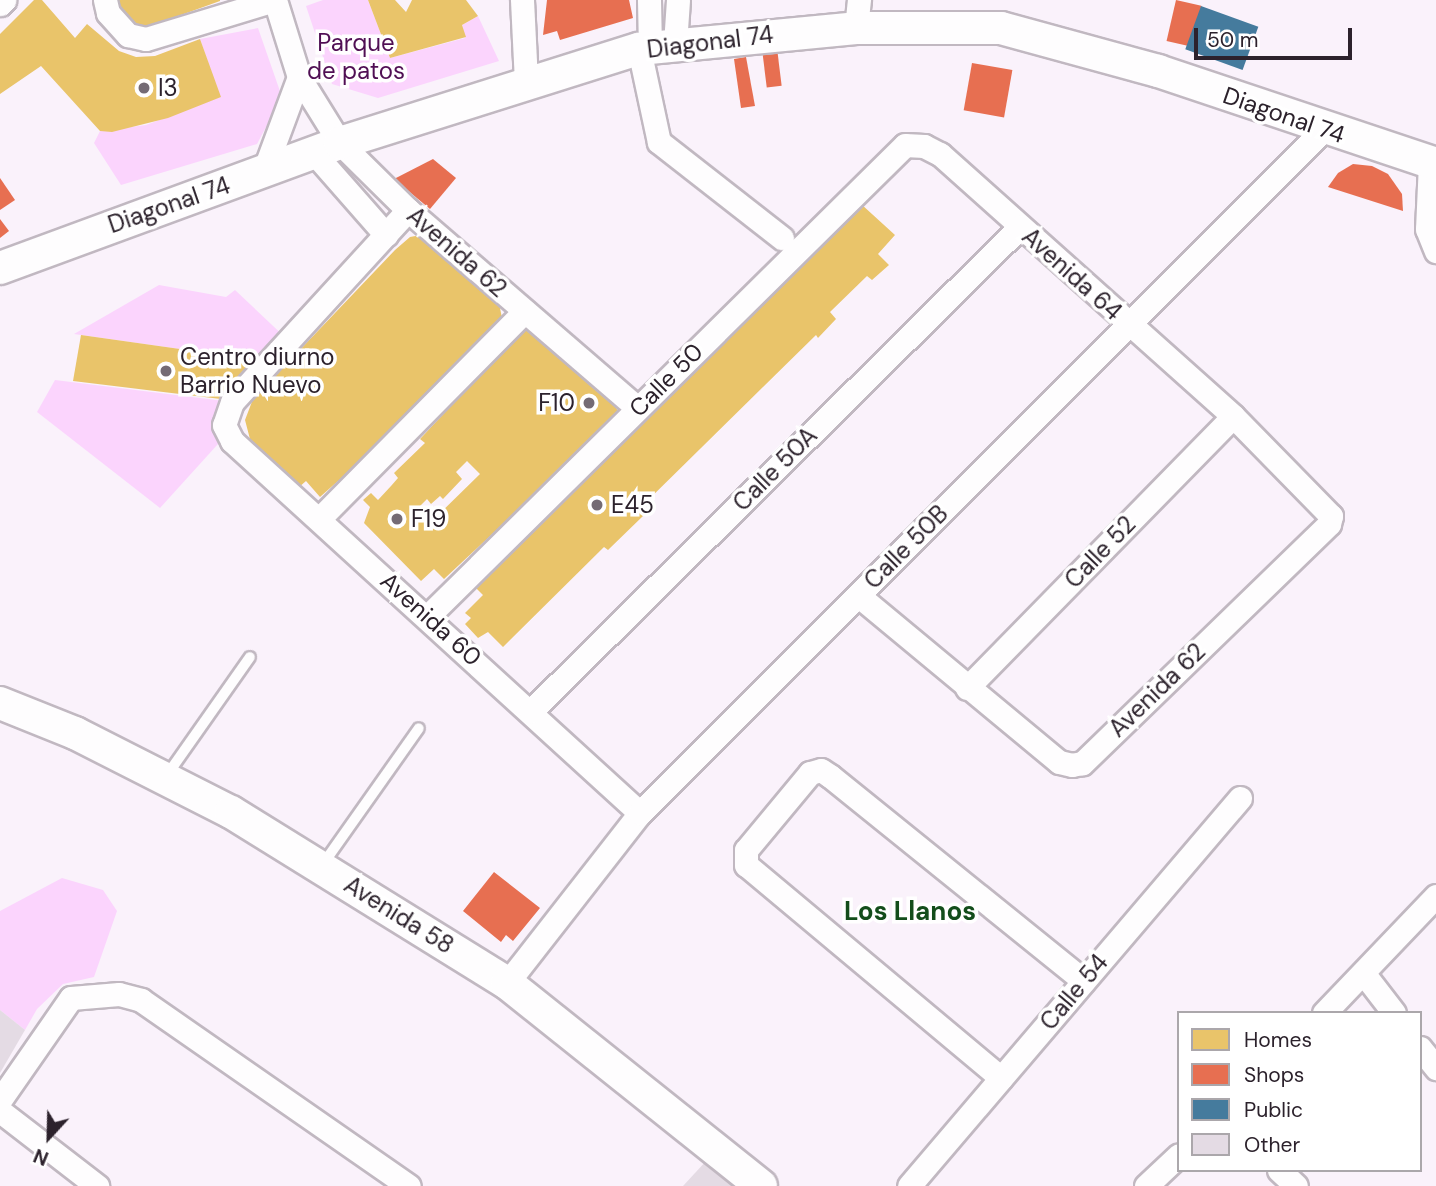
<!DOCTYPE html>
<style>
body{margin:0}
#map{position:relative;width:1436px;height:1186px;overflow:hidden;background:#faf2fb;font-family:"DM Sans",sans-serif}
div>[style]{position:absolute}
.green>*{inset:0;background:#fbd4fd}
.homes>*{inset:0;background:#e9c46a}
.shops>*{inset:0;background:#e76f51;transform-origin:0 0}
.public>*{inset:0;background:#457b9d;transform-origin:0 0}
.building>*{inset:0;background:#e4dbe4}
.roads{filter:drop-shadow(2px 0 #c1b8c1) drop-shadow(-2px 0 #c1b8c1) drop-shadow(0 2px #c1b8c1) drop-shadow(0 -2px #c1b8c1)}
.lane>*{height:10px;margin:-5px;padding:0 5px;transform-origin:5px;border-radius:5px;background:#fefdfe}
.street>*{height:23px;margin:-11.5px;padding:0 11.5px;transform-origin:11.5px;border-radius:11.5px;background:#fefdfe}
.secondary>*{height:32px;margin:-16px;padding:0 16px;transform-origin:16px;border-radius:16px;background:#fefdfe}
.dots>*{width:19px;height:19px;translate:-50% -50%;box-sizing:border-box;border:4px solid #fff;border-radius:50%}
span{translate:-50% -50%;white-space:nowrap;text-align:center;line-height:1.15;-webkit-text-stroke:7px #fff;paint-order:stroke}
.street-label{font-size:24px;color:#2c222c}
.park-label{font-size:24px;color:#500f54}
.poi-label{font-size:24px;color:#2c222c}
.left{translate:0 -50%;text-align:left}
.right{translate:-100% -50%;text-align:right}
.neighbourhood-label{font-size:26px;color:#134d1b;font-weight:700}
.legend{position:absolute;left:1177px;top:1011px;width:245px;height:161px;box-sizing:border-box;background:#fff;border:2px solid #aba7ab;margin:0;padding:9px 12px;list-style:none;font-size:21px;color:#2c222c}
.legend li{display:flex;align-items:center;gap:14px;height:35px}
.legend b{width:35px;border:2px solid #aba7ab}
.north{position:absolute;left:14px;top:1102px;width:70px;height:70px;-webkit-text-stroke:5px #fff;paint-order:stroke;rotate:202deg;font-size:19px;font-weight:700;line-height:28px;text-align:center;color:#2c222c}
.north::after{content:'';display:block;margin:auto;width:24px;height:32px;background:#2c222c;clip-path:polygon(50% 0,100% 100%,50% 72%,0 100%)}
.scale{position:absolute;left:1194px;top:28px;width:158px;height:32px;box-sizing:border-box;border:4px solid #2c222c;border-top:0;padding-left:9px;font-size:21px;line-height:24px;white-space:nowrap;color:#2c222c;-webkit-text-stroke:5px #fff;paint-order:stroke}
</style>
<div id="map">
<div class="green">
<div style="clip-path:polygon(323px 0,368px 0,390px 58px,465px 38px,462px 25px,478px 16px,499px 61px,378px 98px,332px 84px,306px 6px)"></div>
<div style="clip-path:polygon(258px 28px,282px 97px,257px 144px,121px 185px,94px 143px,100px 131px,146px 125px,220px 97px,200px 39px)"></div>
<div style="clip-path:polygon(159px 285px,226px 297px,235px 290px,289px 341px,265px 361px,74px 334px)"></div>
<div style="clip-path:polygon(55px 380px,232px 402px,228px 433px,160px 508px,37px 412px)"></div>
<div style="clip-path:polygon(62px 878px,103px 890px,117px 911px,94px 977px,63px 984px,37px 1009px,25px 1030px,0 1010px,0 911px)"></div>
</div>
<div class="homes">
<div style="clip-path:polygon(34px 0,42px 0,75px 38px,87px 24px,119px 51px,136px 57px,155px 56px,200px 39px,221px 97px,168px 118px,112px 132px,100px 131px,41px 66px,0 94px,0 34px)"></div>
<div style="clip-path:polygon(118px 0,220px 0,220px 1px,142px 29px,120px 12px)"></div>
<div style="clip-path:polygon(368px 0,395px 0,406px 12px,412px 0,466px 0,478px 16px,462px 25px,466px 37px,390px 58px)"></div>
<div style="clip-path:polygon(861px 204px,895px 235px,878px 254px,889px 265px,872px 280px,867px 276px,830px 312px,836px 319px,818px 338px,816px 335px,638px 510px,643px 516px,608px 550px,604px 547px,503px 647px,488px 632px,478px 638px,465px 624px,471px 618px,465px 613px,483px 595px,474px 586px)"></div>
<div style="clip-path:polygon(426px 234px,498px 298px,502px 318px,341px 484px,338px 481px,320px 497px,306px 481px,298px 488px,251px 443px,245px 420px,253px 399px,395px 250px,410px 237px)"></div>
<div style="clip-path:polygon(evenodd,522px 330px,540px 331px,613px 397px,619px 416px,444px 579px,434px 569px,421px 581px,364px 523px,370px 507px,363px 500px,371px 493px,378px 500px,391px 486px,398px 478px,394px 473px,425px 443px,420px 439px,522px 330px,467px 461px,480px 474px,430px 523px,416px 510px,427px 499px,431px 504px,440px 496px,443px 499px,462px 479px,456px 472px,467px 461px)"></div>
<div style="clip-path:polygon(81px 335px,265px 361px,229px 400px,73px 381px)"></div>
</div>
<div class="shops">
<div style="clip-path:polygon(547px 0,629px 0,633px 18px,560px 40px,557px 31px,543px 35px)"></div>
<div style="left:1176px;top:0;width:26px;height:42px;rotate:13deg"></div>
<div style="left:777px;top:48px;width:38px;height:15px;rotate:83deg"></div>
<div style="clip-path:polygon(746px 57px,755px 106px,741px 108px,734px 59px)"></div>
<div style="left:972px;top:63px;width:41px;height:48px;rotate:10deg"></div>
<div style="clip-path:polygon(433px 159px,456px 178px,430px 209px,394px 179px)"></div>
<div style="clip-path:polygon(1353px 164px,1372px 166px,1388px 174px,1402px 194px,1403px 211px,1328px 187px,1338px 173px)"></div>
<div style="clip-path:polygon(0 178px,15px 200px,0 210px)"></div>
<div style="clip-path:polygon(0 219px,9px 231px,0 238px)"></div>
<div style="clip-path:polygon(494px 872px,540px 908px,513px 941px,506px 935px,501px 942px,463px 911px)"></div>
</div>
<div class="public">
<div style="left:1201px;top:6px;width:61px;height:46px;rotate:20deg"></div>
</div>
<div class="building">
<div style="clip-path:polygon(0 1010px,25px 1030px,0 1073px)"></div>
<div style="clip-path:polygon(707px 1160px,739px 1186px,683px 1186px)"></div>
</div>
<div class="roads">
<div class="lane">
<div style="left:167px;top:775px;width:144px;rotate:-54.9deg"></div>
<div style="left:323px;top:864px;width:166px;rotate:-54.8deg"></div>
</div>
<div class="street">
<div style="left:105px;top:0;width:13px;rotate:77deg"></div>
<div style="left:108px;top:13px;width:30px;rotate:48deg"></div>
<div style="left:128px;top:35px;width:18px;rotate:13deg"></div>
<div style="left:146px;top:39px;width:134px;rotate:-16.9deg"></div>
<div style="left:275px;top:0;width:81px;rotate:72.7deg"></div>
<div style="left:299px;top:77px;width:78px;rotate:58.2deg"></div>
<div style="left:340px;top:143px;width:95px;rotate:44.6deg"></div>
<div style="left:408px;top:210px;width:303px;rotate:40.8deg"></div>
<div style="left:522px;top:0;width:83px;rotate:87.2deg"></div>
<div style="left:649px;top:0;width:48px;rotate:88.8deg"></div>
<div style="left:0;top:4px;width:6px;rotate:-45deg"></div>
<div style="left:856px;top:28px;width:28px;rotate:-84deg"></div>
<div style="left:675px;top:44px;width:44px;rotate:-86.1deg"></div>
<div style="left:639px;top:49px;width:95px;rotate:77.9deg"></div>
<div style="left:659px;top:142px;width:156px;rotate:38deg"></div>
<div style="left:314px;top:153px;width:109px;rotate:48.7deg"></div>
<div style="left:1430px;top:163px;width:66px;rotate:92.6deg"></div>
<div style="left:1427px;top:229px;width:24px;rotate:68deg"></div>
<div style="left:264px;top:171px;width:100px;rotate:-69.6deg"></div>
<div style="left:408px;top:210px;width:260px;rotate:132.5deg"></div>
<div style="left:232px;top:402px;width:24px;rotate:109deg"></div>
<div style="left:224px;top:425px;width:18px;rotate:63deg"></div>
<div style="left:232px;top:441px;width:552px;rotate:42.36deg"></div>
<div style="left:320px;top:518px;width:291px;rotate:-45.3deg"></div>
<div style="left:428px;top:616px;width:670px;rotate:-44.64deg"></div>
<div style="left:905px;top:145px;width:19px;rotate:3deg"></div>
<div style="left:924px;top:146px;width:18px;rotate:27deg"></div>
<div style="left:940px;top:154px;width:393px;rotate:41.8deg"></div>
<div style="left:1233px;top:416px;width:140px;rotate:45.6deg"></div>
<div style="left:1331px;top:516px;width:8px;rotate:104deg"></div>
<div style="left:1329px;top:524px;width:344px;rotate:135.9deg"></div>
<div style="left:1082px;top:763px;width:10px;rotate:169deg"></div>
<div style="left:1072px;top:765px;width:13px;rotate:-167deg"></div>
<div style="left:1059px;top:762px;width:261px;rotate:-140.3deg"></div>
<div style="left:967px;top:688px;width:380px;rotate:-45.6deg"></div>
<div style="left:531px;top:711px;width:688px;rotate:-44.71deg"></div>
<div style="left:1364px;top:974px;width:49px;rotate:52.4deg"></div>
<div style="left:507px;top:983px;width:216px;rotate:-52deg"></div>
<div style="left:640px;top:813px;width:967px;rotate:-45deg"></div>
<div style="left:1324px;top:1013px;width:162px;rotate:-46.3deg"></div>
<div style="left:1420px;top:1048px;width:26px;rotate:51deg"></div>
<div style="left:1001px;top:1078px;width:332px;rotate:-140.1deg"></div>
<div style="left:746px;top:865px;width:15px;rotate:-90deg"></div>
<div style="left:746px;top:850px;width:100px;rotate:-50.3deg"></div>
<div style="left:810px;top:773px;width:11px;rotate:-15deg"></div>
<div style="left:821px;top:770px;width:11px;rotate:34deg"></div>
<div style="left:830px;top:776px;width:326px;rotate:38.9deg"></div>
<div style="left:0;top:1100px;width:124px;rotate:-55.2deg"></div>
<div style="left:71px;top:998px;width:48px;rotate:-4.8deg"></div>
<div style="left:119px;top:994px;width:23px;rotate:15deg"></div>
<div style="left:141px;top:1000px;width:326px;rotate:34.8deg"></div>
<div style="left:0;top:1111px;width:123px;rotate:37.7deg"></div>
<div style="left:1279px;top:1170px;width:23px;rotate:43deg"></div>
<div style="left:909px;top:1186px;width:510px;rotate:-49.53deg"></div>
<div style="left:1146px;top:1186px;width:45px;rotate:-43.2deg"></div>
</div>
<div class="secondary">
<div style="left:0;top:268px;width:362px;rotate:-20.2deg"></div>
<div style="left:340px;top:143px;width:313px;rotate:-17.5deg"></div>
<div style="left:639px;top:49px;width:218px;rotate:-5.5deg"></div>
<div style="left:856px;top:28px;width:145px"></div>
<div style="left:1001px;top:28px;width:163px;rotate:15.3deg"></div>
<div style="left:1158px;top:71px;width:293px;rotate:18.5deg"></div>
<div style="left:0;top:703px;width:81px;rotate:21.8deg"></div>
<div style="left:75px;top:733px;width:175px;rotate:26.9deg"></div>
<div style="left:231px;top:812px;width:325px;rotate:31.8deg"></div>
<div style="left:507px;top:983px;width:325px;rotate:38.6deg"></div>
</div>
</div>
<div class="dots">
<div style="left:144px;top:88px;background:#746b74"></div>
<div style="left:166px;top:371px;background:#746b74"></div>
<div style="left:589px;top:403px;background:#746b74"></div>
<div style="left:597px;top:505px;background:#746b74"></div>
<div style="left:397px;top:519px;background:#746b74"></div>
</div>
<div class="street-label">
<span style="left:710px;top:42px;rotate:-7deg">Diagonal 74</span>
<span style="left:1284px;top:115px;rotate:19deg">Diagonal 74</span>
<span style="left:169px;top:205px;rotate:-19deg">Diagonal 74</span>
<span style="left:457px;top:252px;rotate:41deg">Avenida 62</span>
<span style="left:1072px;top:274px;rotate:42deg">Avenida 64</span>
<span style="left:666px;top:380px;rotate:-45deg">Calle 50</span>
<span style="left:775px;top:469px;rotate:-45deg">Calle 50A</span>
<span style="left:906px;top:547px;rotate:-45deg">Calle 50B</span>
<span style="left:1100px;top:552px;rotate:-46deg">Calle 52</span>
<span style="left:431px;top:619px;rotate:42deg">Avenida 60</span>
<span style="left:1157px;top:690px;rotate:-44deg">Avenida 62</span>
<span style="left:399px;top:915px;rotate:32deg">Avenida 58</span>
<span style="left:1074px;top:992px;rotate:-50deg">Calle 54</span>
</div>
<div class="park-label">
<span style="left:356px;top:57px">Parque<br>de patos</span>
</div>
<div class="poi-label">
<span class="left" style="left:158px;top:88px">I3</span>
<span class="left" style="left:180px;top:371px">Centro diurno<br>Barrio Nuevo</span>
<span class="right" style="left:575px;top:403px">F10</span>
<span class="left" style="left:611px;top:505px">E45</span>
<span class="left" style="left:411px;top:519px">F19</span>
</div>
<div class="neighbourhood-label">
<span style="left:910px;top:912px">Los Llanos</span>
</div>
<ul class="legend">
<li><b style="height:19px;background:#e9c46a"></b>Homes</li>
<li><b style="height:19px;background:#e76f51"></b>Shops</li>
<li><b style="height:19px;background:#457b9d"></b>Public</li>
<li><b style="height:19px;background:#e4dbe4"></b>Other</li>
</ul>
<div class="north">N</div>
<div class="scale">50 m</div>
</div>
